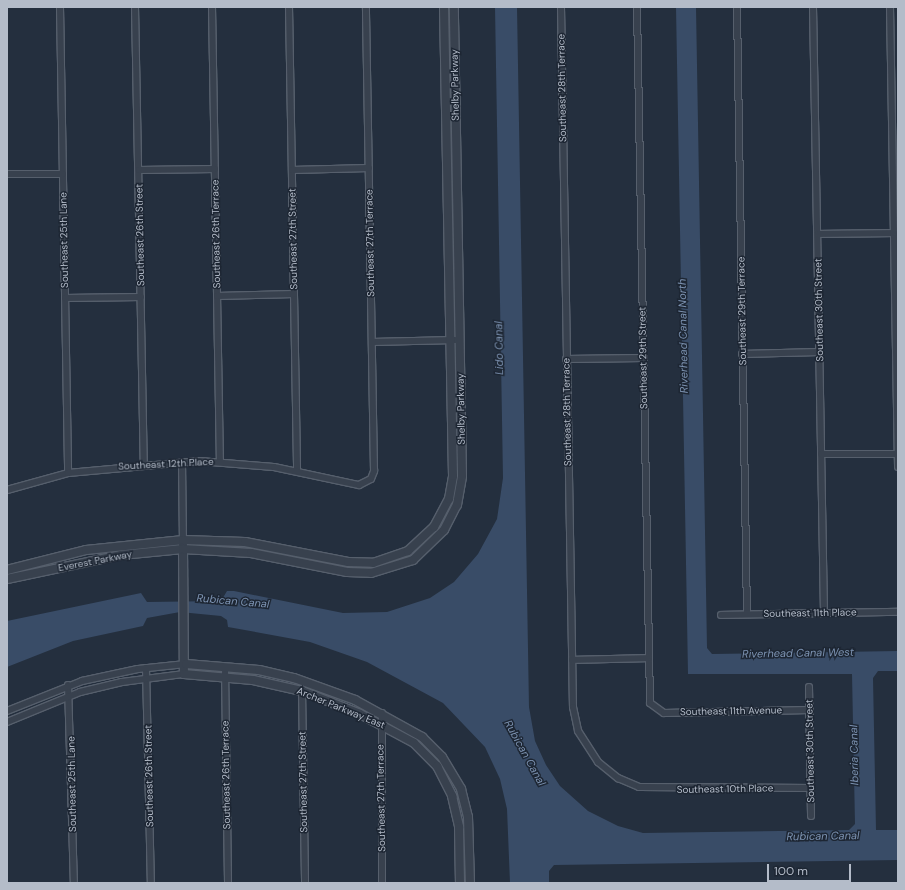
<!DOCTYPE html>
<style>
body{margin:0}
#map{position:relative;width:905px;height:890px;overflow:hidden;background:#242f3e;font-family:"DM Sans",sans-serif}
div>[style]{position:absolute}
.water>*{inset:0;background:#394c67}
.roads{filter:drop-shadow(1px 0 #565f6c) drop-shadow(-1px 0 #565f6c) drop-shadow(0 1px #565f6c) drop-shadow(0 -1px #565f6c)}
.minor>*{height:6px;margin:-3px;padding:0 3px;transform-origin:3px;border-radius:3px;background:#38414e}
.tertiary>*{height:8px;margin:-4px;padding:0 4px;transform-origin:4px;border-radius:4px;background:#38414e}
span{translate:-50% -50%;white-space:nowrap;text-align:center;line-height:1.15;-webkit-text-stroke:3px #1d2633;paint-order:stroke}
.street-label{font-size:10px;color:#b4bcc9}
.water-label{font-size:11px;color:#7c92b1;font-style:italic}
.frame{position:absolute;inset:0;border:8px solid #b4bcc9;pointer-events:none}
.scale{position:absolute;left:767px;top:864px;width:84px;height:18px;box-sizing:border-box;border:2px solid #b4bcc9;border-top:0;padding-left:5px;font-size:12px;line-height:14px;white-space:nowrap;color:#b4bcc9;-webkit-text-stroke:3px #1d2633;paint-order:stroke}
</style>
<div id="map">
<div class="water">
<div style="clip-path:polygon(495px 7px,517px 7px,529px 707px,535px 741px,546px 765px,560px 786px,588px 811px,618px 826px,643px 833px,849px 830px,855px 824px,852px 674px,688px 674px,676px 7px,696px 7px,707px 648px,712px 654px,898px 651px,898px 671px,878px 671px,873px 678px,876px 830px,898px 830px,898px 860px,554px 865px,549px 871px,549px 883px,510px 883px,507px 809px,500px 779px,485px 747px,443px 703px,367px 662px,310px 642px,228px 627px,227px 620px,221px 616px,180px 612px,147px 618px,143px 626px,73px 641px,7px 667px,7px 621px,141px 593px,147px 602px,221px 601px,227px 591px,234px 591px,343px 613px,387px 612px,430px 598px,454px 582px,478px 554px,497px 519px,503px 478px)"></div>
</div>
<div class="roads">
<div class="minor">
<div style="left:60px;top:7px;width:466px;rotate:89deg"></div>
<div style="left:135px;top:7px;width:456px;rotate:88.9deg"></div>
<div style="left:212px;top:7px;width:454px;rotate:89deg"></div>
<div style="left:289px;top:7px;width:463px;rotate:89deg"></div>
<div style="left:561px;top:7px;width:700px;rotate:89.02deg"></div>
<div style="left:573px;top:707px;width:25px;rotate:78deg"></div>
<div style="left:578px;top:731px;width:37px;rotate:57deg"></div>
<div style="left:598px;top:762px;width:26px;rotate:39deg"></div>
<div style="left:618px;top:778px;width:23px;rotate:23deg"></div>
<div style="left:639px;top:787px;width:172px;rotate:0.3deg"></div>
<div style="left:637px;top:7px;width:696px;rotate:88.93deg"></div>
<div style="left:650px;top:703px;width:17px;rotate:36deg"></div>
<div style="left:664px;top:713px;width:146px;rotate:-1.2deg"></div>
<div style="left:737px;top:7px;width:607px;rotate:89.06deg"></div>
<div style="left:813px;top:7px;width:606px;rotate:88.96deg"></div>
<div style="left:890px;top:7px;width:460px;rotate:89deg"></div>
<div style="left:139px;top:170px;width:76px;rotate:-0.8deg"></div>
<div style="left:292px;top:170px;width:77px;rotate:-1.5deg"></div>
<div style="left:7px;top:174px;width:56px"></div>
<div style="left:818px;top:234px;width:76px;rotate:-0.8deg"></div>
<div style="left:217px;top:296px;width:77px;rotate:-1.5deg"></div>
<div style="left:65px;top:298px;width:76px;rotate:-0.8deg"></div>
<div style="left:372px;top:342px;width:83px;rotate:-1.4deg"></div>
<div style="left:742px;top:354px;width:77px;rotate:-1.5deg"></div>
<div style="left:566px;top:359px;width:77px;rotate:-0.7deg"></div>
<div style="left:821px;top:454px;width:77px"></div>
<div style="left:182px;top:462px;width:78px;rotate:89.3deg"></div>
<div style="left:7px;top:490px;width:63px;rotate:-15.6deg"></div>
<div style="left:68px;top:473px;width:132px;rotate:-5.2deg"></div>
<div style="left:199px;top:461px;width:75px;rotate:4.6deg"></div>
<div style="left:274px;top:467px;width:87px;rotate:12deg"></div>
<div style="left:359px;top:485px;width:13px;rotate:-27deg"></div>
<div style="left:371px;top:479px;width:9px;rotate:-69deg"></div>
<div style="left:374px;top:471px;width:464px;rotate:-91deg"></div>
<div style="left:721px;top:615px;width:177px;rotate:-1deg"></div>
<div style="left:572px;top:660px;width:77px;rotate:-1.5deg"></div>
<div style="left:225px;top:667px;width:216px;rotate:89.2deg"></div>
<div style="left:146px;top:668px;width:215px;rotate:88.7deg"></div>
<div style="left:68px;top:685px;width:198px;rotate:88.3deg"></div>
<div style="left:809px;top:687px;width:129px;rotate:89.1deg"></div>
<div style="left:302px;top:689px;width:194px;rotate:89.1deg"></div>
<div style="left:7px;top:711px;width:81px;rotate:-21.8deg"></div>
<div style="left:82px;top:681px;width:57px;rotate:-12.1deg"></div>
<div style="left:138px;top:669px;width:48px;rotate:-5.9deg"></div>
<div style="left:382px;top:713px;width:170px;rotate:90deg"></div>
<div style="left:7px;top:722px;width:79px;rotate:-22.3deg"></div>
<div style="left:80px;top:692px;width:43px;rotate:-13.4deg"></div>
<div style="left:122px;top:682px;width:63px;rotate:-7.4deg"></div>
</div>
<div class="tertiary">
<div style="left:183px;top:545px;width:129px;rotate:89.6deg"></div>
<div style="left:184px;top:674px;width:69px;rotate:5deg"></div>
<div style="left:253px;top:680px;width:50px;rotate:12.7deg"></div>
<div style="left:302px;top:691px;width:62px;rotate:21.6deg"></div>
<div style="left:360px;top:714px;width:61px;rotate:28.2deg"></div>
<div style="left:414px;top:743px;width:33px;rotate:45deg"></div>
<div style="left:437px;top:766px;width:34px;rotate:63deg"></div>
<div style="left:452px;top:796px;width:32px;rotate:77deg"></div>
<div style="left:459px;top:827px;width:56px;rotate:89deg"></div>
<div style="left:7px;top:570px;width:81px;rotate:-14.2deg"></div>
<div style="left:86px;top:550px;width:98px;rotate:-5.9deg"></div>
<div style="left:183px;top:540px;width:62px;rotate:1.8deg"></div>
<div style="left:245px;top:542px;width:105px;rotate:11deg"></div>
<div style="left:348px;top:562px;width:25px;rotate:2deg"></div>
<div style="left:373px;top:563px;width:37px;rotate:-19deg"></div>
<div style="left:408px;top:551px;width:35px;rotate:-43deg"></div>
<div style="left:434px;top:527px;width:32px;rotate:-62deg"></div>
<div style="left:449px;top:499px;width:23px;rotate:-80deg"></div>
<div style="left:453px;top:476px;width:469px;rotate:-91.1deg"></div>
<div style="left:7px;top:579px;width:116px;rotate:-11.9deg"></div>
<div style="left:121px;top:555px;width:62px;rotate:-5.5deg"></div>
<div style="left:183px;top:549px;width:68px;rotate:3.4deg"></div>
<div style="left:251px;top:553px;width:98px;rotate:11.2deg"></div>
<div style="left:347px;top:572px;width:24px;rotate:2deg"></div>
<div style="left:371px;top:573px;width:44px;rotate:-17.2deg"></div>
<div style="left:413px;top:560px;width:43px;rotate:-44.1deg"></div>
<div style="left:444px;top:530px;width:28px;rotate:-63deg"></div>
<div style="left:457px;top:505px;width:29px;rotate:-80deg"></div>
<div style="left:462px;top:476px;width:469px;rotate:-91deg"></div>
<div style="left:186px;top:664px;width:73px;rotate:4.7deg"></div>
<div style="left:259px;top:670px;width:36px;rotate:13deg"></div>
<div style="left:294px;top:678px;width:65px;rotate:19.8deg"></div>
<div style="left:355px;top:700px;width:77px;rotate:28.9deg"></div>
<div style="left:422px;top:737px;width:28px;rotate:45deg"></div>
<div style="left:442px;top:757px;width:37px;rotate:59deg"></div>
<div style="left:461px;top:789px;width:29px;rotate:76deg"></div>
<div style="left:468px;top:817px;width:66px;rotate:88.3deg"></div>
</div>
</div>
<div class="street-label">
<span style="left:455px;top:85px;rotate:-91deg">Shelby Parkway</span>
<span style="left:562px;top:88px;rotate:-91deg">Southeast 28th Terrace</span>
<span style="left:216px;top:234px;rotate:-91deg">Southeast 26th Terrace</span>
<span style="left:140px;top:235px;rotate:-91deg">Southeast 26th Street</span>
<span style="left:293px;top:239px;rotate:-91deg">Southeast 27th Street</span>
<span style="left:64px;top:240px;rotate:-91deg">Southeast 25th Lane</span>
<span style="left:370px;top:243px;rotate:-91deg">Southeast 27th Terrace</span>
<span style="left:819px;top:310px;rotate:-91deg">Southeast 30th Street</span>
<span style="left:742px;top:311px;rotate:-91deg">Southeast 29th Terrace</span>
<span style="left:643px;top:358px;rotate:-91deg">Southeast 29th Street</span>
<span style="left:461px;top:409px;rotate:-91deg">Shelby Parkway</span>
<span style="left:567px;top:412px;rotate:-91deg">Southeast 28th Terrace</span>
<span style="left:166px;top:464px;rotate:-3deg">Southeast 12th Place</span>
<span style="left:95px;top:561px;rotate:-11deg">Everest Parkway</span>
<span style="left:810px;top:613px;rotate:-1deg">Southeast 11th Place</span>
<span style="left:341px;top:708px;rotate:22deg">Archer Parkway East</span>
<span style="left:731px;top:711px;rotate:-1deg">Southeast 11th Avenue</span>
<span style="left:810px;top:751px;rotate:-91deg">Southeast 30th Street</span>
<span style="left:226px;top:775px;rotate:-91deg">Southeast 26th Terrace</span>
<span style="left:149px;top:776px;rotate:-91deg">Southeast 26th Street</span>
<span style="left:303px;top:782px;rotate:-91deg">Southeast 27th Street</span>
<span style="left:72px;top:784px;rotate:-91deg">Southeast 25th Lane</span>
<span style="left:725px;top:789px;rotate:-1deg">Southeast 10th Place</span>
<span style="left:381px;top:798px;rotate:-91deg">Southeast 27th Terrace</span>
</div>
<div class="water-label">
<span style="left:683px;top:336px;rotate:-91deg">Riverhead Canal North</span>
<span style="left:499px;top:348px;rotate:-91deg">Lido Canal</span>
<span style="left:233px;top:601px;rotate:5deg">Rubican Canal</span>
<span style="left:798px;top:653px;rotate:-1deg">Riverhead Canal West</span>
<span style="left:525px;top:753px;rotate:61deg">Rubican Canal</span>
<span style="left:854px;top:755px;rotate:-91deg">Iberia Canal</span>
<span style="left:823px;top:836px;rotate:-1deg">Rubican Canal</span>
</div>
<div class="frame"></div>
<div class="scale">100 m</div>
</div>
